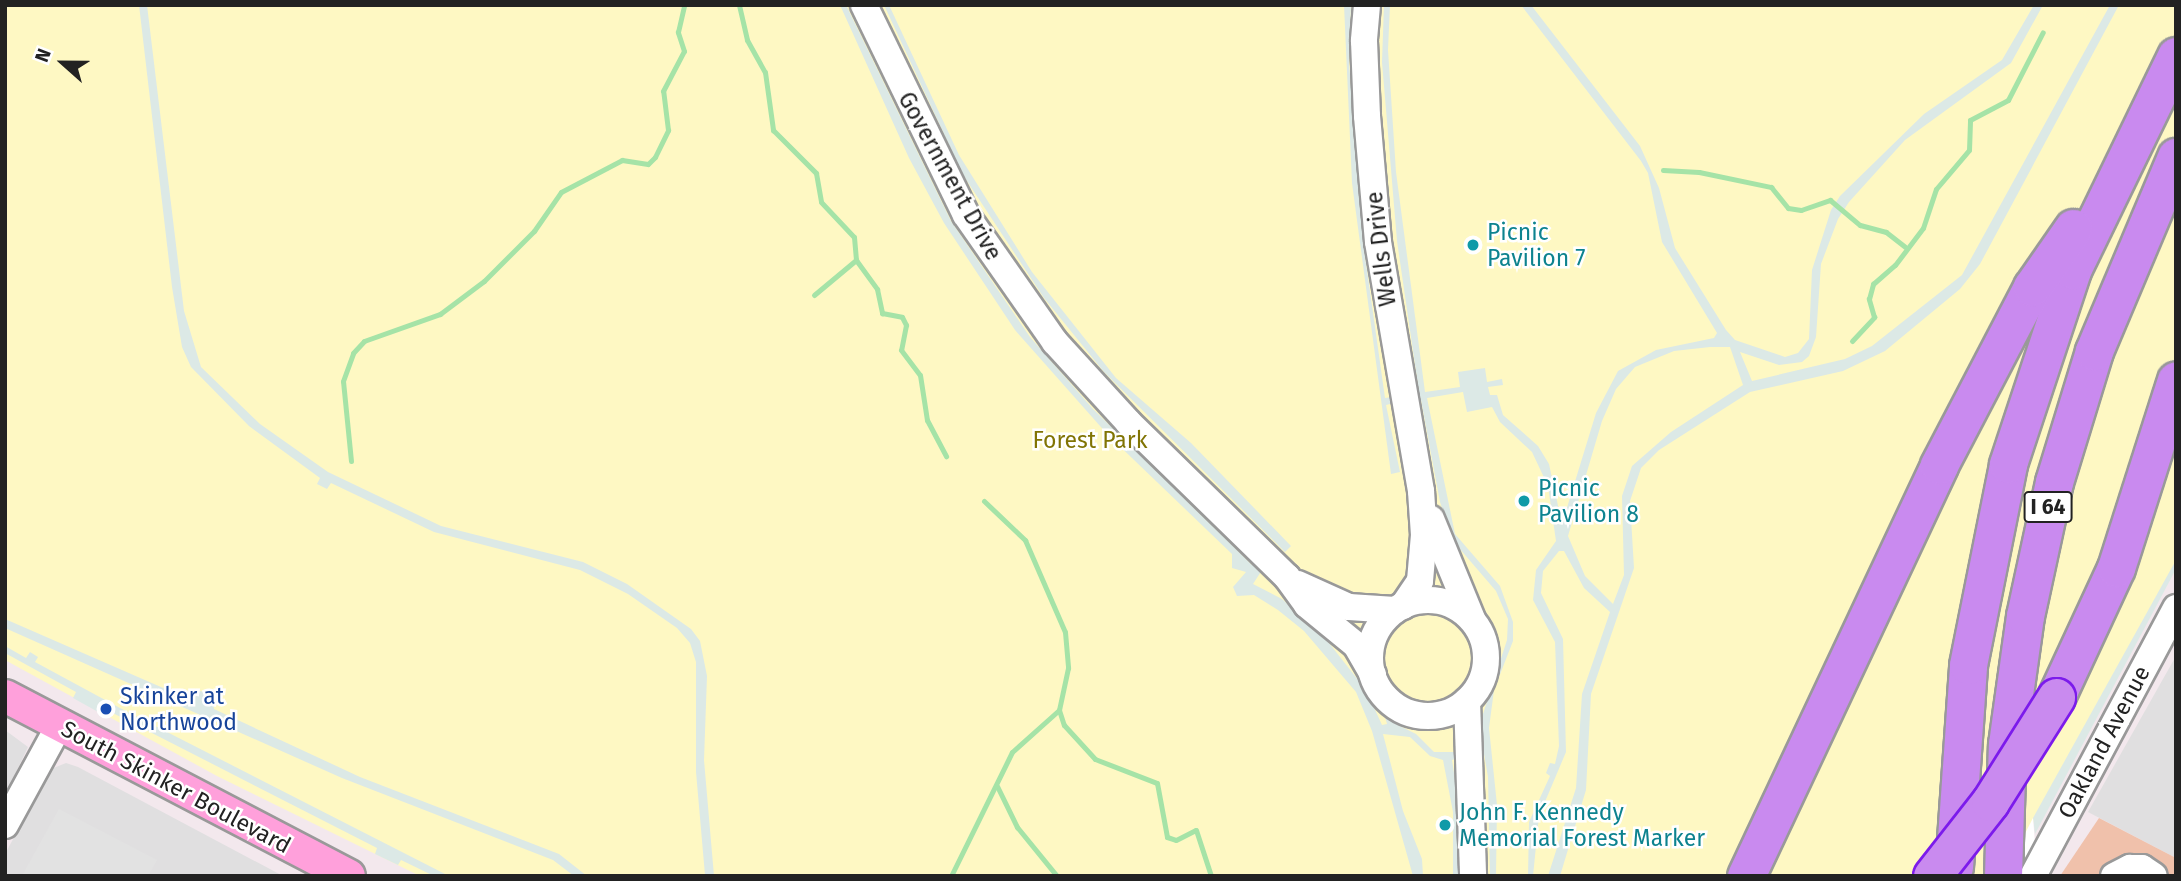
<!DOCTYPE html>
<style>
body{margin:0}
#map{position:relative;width:2181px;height:881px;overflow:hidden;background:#f3e8ed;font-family:"Fira Sans",sans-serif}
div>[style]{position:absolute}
.residential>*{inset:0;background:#e0dfe0}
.grass>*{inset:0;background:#f0c1ab}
.park>*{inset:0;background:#fef8c3}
.parking>*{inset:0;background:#e2e2e2}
.plaza>*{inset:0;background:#dce9e6}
.pier>*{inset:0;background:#fff}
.stream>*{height:5px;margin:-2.5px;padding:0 2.5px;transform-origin:2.5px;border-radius:2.5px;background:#a5e3a7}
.roads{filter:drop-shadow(2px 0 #999) drop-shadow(-2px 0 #999) drop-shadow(0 2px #999) drop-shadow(0 -2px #999)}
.minor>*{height:26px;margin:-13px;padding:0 13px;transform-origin:13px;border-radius:13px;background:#fff}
.minor>.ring{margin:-13px;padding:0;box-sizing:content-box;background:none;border:26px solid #fff;border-radius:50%}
.major>*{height:32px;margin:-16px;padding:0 16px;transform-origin:16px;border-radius:16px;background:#ffa0db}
.highway>*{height:37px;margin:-18.5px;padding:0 18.5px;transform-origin:18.5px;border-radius:18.5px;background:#c98aef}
.bridges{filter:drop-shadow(2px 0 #7c1beb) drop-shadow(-2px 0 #7c1beb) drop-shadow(0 2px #7c1beb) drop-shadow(0 -2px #7c1beb)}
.highway-bridge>*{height:37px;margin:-18.5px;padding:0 18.5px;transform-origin:18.5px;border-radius:18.5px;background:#c98aef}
.dots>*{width:19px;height:19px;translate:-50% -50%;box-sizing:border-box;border:4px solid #fff;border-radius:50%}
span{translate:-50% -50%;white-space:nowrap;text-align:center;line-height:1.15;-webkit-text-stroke:5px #fff;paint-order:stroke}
.shield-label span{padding:2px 5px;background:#fff;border:2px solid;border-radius:5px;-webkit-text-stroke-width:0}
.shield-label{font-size:21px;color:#222;font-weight:700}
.street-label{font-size:23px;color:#222}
.culture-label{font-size:23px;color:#0d838f}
.left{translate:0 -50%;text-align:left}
.park-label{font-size:23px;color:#817404}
.transit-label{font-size:23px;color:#164399}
.frame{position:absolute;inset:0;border:7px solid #222;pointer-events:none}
.north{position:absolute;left:28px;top:28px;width:70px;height:70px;-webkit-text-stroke:5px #fff;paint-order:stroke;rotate:291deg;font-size:19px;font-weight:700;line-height:28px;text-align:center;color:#222}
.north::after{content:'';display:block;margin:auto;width:24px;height:32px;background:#222;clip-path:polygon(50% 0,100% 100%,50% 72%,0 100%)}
</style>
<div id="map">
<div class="residential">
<div style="clip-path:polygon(2176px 656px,2176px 858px,2088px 812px)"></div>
<div style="clip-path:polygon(5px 730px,28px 747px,5px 796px)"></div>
<div style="clip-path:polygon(66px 763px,78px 767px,283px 876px,5px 876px,5px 854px,51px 769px)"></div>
</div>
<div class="grass">
<div style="clip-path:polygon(2099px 818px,2176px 858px,2176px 876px,2060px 876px)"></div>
</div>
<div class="park">
<div style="clip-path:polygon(5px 5px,2176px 5px,2176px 569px,2003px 876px,420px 876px,217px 776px,5px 660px)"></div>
</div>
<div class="parking">
<div style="clip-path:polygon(59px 809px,157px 860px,148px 876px,22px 876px)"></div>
</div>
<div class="plaza">
<div style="clip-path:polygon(139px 5px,147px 5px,184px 311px,201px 367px,260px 424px,328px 472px,441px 526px,583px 562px,627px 584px,691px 629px,700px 641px,707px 676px,704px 760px,714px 876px,705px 875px,696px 772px,696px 662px,690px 643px,677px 628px,628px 594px,580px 570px,434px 532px,331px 483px,327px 489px,317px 484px,320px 478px,249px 426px,191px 367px,182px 347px,172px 287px)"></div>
<div style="clip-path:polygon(840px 5px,846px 5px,951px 221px,1030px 337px,1093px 409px,1240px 553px,1252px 565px,1258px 560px,1264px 567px,1253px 584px,1282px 599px,1329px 643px,1366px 690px,1382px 725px,1387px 724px,1382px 706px,1393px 714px,1398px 725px,1416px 734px,1434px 752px,1457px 752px,1458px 758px,1452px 760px,1459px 805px,1458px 876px,1453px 876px,1453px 812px,1443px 760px,1430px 756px,1410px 737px,1383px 734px,1403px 811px,1422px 859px,1423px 876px,1413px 876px,1372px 731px,1356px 692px,1304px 631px,1278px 610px,1254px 595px,1237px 596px,1233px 587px,1246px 572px,1232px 568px,1232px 554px,1108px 435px,1015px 330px,944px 223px,909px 158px)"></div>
<div style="clip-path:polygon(884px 5px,889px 5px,959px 155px,1032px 272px,1116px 378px,1191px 443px,1291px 546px,1285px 552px,1104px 372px,1044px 298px,963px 175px)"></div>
<div style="clip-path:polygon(1344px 5px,1351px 5px,1349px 63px,1365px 256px,1385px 398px,1392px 397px,1394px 403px,1386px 405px,1400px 472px,1391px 474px,1352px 183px)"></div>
<div style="clip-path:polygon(evenodd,1384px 5px,1390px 5px,1388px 50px,1396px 172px,1425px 392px,1460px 387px,1458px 372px,1485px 368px,1487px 382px,1502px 379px,1503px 385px,1488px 387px,1490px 395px,1497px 395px,1503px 415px,1538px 446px,1549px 464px,1562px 524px,1596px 413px,1618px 371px,1656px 350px,1714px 338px,1717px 333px,1662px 242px,1648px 173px,1641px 161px,1521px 5px,1531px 5px,1640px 146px,1659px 188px,1675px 248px,1726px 330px,1735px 340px,1785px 357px,1798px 353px,1809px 339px,1812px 270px,1831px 210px,1840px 196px,1924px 114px,2002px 60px,2034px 5px,2043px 5px,2011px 63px,1905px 140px,1849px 202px,1838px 219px,1821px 264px,1816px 337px,1809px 356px,1802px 362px,1779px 365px,1740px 352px,1752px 381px,1845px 359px,1872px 346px,1962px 275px,2110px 5px,2119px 5px,1980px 264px,1960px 289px,1885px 351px,1843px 371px,1750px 392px,1659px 450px,1641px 468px,1630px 501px,1634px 568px,1591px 694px,1586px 790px,1560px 876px,1548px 876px,1576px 788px,1582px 694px,1610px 612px,1584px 588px,1564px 551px,1559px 551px,1543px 571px,1541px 593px,1563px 639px,1566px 752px,1539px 816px,1533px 876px,1528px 876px,1529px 822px,1550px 776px,1546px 773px,1550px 763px,1555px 764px,1559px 746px,1555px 642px,1533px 600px,1536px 570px,1556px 541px,1548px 486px,1532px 452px,1500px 422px,1492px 407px,1467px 412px,1463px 392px,1427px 398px,1455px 534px,1500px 586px,1513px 622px,1513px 641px,1494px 690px,1489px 728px,1497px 805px,1496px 876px,1490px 876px,1488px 777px,1484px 754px,1477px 755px,1476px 749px,1483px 747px,1483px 714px,1507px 640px,1508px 619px,1496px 591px,1453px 541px,1440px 502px,1421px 400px,1414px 401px,1413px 394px,1419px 392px,1397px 241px,1382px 62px,1384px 5px,1710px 347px,1730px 347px,1743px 385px,1671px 432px,1632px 466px,1622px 496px,1624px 575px,1613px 604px,1585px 576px,1568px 536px,1602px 421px,1616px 389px,1635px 367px,1674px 351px,1710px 347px)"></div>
<div style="clip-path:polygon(2176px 560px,2176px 569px,2035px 834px,2033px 818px)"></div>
<div style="clip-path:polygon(5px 619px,193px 701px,199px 691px,207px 692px,212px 696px,214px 709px,360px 777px,559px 854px,587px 876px,574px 876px,553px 860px,342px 778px,5px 628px)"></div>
<div style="clip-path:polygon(5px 646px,26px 658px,30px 652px,38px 657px,35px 662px,120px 708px,449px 876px,434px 876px,401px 860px,398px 865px,375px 854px,377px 848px,103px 708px,100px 713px,73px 698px,76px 692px,5px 653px)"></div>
</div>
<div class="pier">
<div style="clip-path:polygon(2033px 818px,2037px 868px,2003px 876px)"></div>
</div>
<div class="stream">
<div style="left:739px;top:5px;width:36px;rotate:77deg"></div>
<div style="left:747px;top:40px;width:37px;rotate:61deg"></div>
<div style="left:765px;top:72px;width:59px;rotate:82.1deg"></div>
<div style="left:773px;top:130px;width:61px;rotate:45deg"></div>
<div style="left:816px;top:173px;width:29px;rotate:80deg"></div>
<div style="left:821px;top:202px;width:48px;rotate:46.7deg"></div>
<div style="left:854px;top:237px;width:23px;rotate:85deg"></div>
<div style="left:856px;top:260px;width:36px;rotate:54deg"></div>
<div style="left:877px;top:289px;width:25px;rotate:78deg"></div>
<div style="left:882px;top:313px;width:20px;rotate:11deg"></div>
<div style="left:902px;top:317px;width:9px;rotate:63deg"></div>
<div style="left:906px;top:325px;width:25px;rotate:101deg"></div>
<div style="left:901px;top:350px;width:31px;rotate:53deg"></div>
<div style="left:920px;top:375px;width:46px;rotate:81.2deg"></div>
<div style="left:927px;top:420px;width:41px;rotate:62.2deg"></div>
<div style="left:1663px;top:170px;width:36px;rotate:3deg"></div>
<div style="left:1699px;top:172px;width:74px;rotate:11.8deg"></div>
<div style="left:1771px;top:187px;width:27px;rotate:51deg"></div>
<div style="left:1788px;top:208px;width:13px;rotate:9deg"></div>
<div style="left:1801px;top:210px;width:31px;rotate:-19deg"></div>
<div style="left:1830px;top:200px;width:39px;rotate:40deg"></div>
<div style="left:1860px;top:225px;width:27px;rotate:15deg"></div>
<div style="left:1886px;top:232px;width:24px;rotate:38deg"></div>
<div style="left:814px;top:295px;width:55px;rotate:-39.8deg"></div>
<div style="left:1852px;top:341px;width:33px;rotate:-47deg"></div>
<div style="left:1874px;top:317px;width:19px;rotate:-106deg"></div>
<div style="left:1869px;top:299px;width:16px;rotate:-75deg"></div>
<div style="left:1873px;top:284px;width:29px;rotate:-41deg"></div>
<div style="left:1895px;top:265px;width:46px;rotate:-52.9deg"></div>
<div style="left:1923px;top:228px;width:41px;rotate:-71.6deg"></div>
<div style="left:1936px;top:189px;width:51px;rotate:-49.8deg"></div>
<div style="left:1969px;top:150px;width:30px;rotate:-88deg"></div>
<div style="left:1970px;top:120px;width:43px;rotate:-27.8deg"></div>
<div style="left:2008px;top:100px;width:76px;rotate:-62.8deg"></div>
<div style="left:351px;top:461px;width:80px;rotate:-95.7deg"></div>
<div style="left:343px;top:381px;width:30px;rotate:-70deg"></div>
<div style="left:353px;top:353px;width:16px;rotate:-47deg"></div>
<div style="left:364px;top:341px;width:81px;rotate:-19.6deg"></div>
<div style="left:440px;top:314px;width:55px;rotate:-36.9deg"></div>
<div style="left:484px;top:281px;width:71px;rotate:-45deg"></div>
<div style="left:534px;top:231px;width:47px;rotate:-55.3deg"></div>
<div style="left:561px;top:192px;width:69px;rotate:-27.7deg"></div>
<div style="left:622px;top:160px;width:26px;rotate:9deg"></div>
<div style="left:648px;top:164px;width:10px;rotate:-45deg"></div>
<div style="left:655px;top:157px;width:30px;rotate:-64deg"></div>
<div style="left:668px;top:130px;width:39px;rotate:-97deg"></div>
<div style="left:663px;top:91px;width:45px;rotate:-62.3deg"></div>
<div style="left:684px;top:51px;width:20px;rotate:-108deg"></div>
<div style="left:678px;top:32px;width:28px;rotate:-77deg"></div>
<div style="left:984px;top:501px;width:57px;rotate:43.6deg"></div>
<div style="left:1025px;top:540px;width:100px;rotate:66.5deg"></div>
<div style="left:1065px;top:632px;width:36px;rotate:85deg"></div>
<div style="left:1068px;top:668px;width:43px;rotate:102.1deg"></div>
<div style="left:1059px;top:710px;width:16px;rotate:72deg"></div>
<div style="left:1064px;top:725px;width:46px;rotate:47.6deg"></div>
<div style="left:1095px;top:759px;width:66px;rotate:21.2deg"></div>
<div style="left:1157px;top:783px;width:55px;rotate:79.5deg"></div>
<div style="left:1167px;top:837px;width:9px;rotate:18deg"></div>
<div style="left:1176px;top:840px;width:22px;rotate:-27deg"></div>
<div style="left:1196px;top:830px;width:48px;rotate:71.9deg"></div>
<div style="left:997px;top:786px;width:46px;rotate:64deg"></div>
<div style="left:1017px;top:827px;width:63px;rotate:50.8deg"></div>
<div style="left:951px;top:876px;width:138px;rotate:-63.8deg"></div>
<div style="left:1012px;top:752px;width:63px;rotate:-41.8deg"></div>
</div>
<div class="roads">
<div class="minor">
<div style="left:864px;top:5px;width:233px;rotate:64.1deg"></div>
<div style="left:966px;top:215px;width:155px;rotate:55deg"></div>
<div style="left:1055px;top:342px;width:108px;rotate:47.6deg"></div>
<div style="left:1128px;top:422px;width:222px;rotate:44.3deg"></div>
<div style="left:1287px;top:577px;width:34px;rotate:54deg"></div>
<div style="left:1307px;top:605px;width:63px;rotate:39.2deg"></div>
<div style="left:1356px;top:645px;width:34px;rotate:60deg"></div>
<div style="left:1367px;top:5px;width:36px;rotate:95deg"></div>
<div style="left:1364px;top:41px;width:75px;rotate:87.7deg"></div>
<div style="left:1367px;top:116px;width:126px;rotate:85deg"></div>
<div style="left:1378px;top:242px;width:253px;rotate:80.2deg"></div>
<div style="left:1421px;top:491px;width:44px;rotate:86.1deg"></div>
<div style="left:1424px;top:535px;width:46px;rotate:95deg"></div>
<div style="left:1420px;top:581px;width:30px;rotate:124deg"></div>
<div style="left:1431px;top:519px;width:108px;rotate:67.7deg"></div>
<div style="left:1298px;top:584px;width:56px;rotate:24.3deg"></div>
<div style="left:1349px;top:607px;width:46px;rotate:3.7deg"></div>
<div class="ring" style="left:1370px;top:600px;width:90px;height:90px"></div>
<div style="left:1467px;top:701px;width:175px;rotate:88deg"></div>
<div style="left:5px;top:825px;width:113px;rotate:-61.4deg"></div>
<div style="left:2033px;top:876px;width:304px;rotate:-61.9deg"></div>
<div style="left:2114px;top:876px;width:18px;rotate:-27deg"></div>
<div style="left:2130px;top:868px;width:12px"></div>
<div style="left:2142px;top:868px;width:14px;rotate:34deg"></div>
</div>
<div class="major">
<div style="left:5px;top:696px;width:388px;rotate:27.6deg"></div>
</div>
<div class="highway">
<div style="left:2056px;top:697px;width:142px;rotate:-65.1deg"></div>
<div style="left:2116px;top:568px;width:197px;rotate:-72.3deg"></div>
<div style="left:1954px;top:867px;width:202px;rotate:-86deg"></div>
<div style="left:1968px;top:665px;width:205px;rotate:-78.7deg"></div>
<div style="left:2008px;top:464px;width:204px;rotate:-71.7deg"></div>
<div style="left:2072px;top:270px;width:238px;rotate:-64.1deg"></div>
<div style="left:1746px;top:876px;width:454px;rotate:-64.8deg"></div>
<div style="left:1939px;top:465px;width:201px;rotate:-62.4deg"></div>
<div style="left:2032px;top:287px;width:72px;rotate:-55.2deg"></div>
<div style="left:2003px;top:876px;width:132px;rotate:-88.3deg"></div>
<div style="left:2007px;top:744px;width:129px;rotate:-82deg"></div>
<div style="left:2025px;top:616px;width:137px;rotate:-77.8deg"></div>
<div style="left:2054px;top:482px;width:137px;rotate:-73deg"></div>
<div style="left:2094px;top:351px;width:211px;rotate:-67.1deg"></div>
</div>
</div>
<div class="bridges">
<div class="highway-bridge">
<div style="left:1932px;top:876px;width:94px;rotate:-51.9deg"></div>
<div style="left:1990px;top:802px;width:124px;rotate:-57.8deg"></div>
</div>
</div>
<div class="dots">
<div style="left:1473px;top:245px;background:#0f9aa8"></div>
<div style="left:1524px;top:501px;background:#0f9aa8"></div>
<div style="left:106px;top:709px;background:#1a4fb4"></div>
<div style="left:1445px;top:825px;background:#0f9aa8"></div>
</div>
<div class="shield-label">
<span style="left:2048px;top:507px">I 64</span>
</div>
<div class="street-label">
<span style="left:950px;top:176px;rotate:61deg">Government Drive</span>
<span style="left:1381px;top:249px;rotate:-97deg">Wells Drive</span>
<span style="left:2104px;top:742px;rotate:-62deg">Oakland Avenue</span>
<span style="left:176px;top:787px;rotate:28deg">South Skinker Boulevard</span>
</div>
<div class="culture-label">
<span class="left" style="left:1487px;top:245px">Picnic<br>Pavilion 7</span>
<span class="left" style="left:1538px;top:501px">Picnic<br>Pavilion 8</span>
<span class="left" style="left:1459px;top:825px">John F. Kennedy<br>Memorial Forest Marker</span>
</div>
<div class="park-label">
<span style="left:1090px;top:440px">Forest Park</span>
</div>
<div class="transit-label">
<span class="left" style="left:120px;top:709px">Skinker at<br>Northwood</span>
</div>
<div class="frame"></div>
<div class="north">N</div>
</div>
